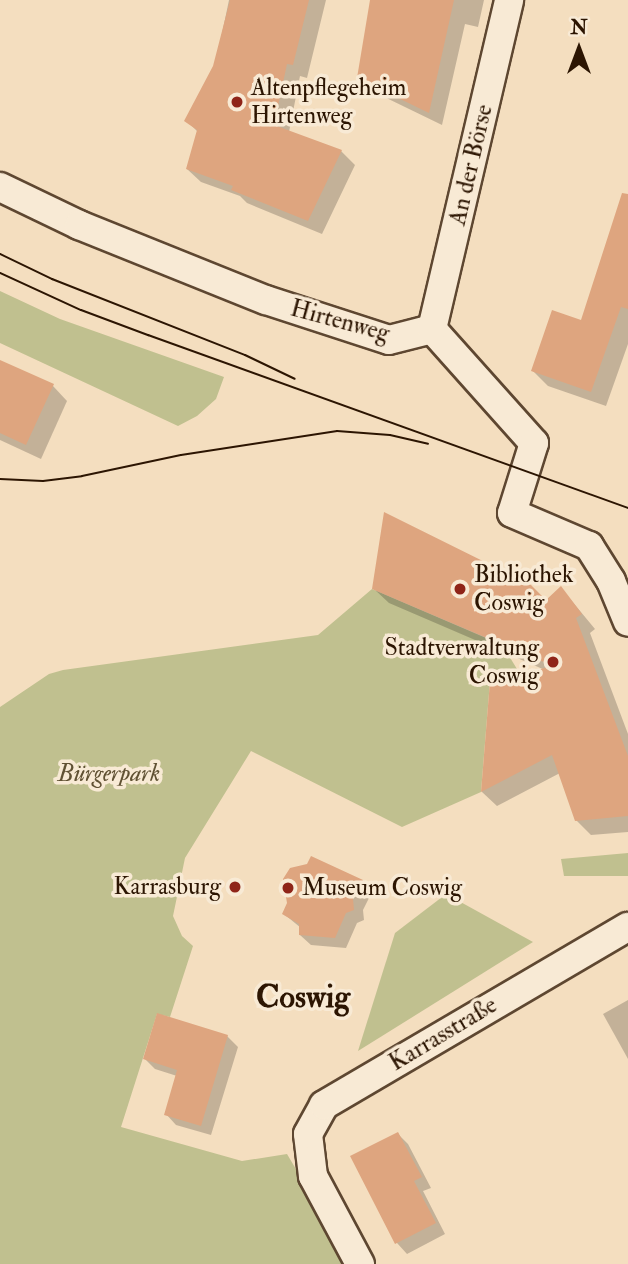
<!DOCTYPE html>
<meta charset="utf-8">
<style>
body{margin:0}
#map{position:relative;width:628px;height:1264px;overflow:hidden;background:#f4debf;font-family:"IM FELL Double Pica",serif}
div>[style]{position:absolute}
.green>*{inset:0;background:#c0c08f}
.shadow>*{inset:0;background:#0003}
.building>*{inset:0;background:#dea57f}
.roads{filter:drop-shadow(2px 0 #5e4731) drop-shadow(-2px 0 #5e4731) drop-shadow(0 2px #5e4731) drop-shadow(0 -2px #5e4731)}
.street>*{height:28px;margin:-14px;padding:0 14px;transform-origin:14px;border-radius:14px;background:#f8ead5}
.tram>*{height:2px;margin:-1px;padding:0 1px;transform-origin:1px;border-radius:1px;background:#2c1502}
.dots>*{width:19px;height:19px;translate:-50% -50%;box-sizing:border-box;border:4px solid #f8ead5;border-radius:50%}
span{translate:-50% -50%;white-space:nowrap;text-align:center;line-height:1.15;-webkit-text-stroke:7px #f8ead5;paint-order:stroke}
.poi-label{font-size:24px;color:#2c1502}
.left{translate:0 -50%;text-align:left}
.right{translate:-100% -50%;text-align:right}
.street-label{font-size:24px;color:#2c1502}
.park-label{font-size:24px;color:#605133;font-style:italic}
.district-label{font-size:32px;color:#2c1502;font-weight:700}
.north{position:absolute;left:544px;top:14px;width:70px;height:70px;-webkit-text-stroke:5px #f8ead5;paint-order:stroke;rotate:0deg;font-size:19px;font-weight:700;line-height:28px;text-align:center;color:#2c1502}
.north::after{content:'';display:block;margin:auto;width:24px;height:32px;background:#2c1502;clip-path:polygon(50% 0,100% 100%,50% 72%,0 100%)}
</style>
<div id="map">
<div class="green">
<div style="clip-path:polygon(0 291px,60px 319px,224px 377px,216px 399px,197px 416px,178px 426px,0 343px)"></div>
<div style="clip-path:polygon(372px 589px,493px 641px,506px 651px,520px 674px,490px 681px,481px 792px,402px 827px,251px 751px,185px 858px,173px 916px,182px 936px,193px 946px,170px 1017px,157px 1014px,121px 1127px,242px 1161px,287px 1154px,352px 1264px,0 1264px,0 707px,49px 674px,63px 670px,318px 635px)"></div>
<div style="clip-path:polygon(628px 853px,628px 876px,564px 876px,561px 859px)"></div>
<div style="clip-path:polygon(446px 894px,533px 942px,358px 1051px,395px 933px)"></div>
</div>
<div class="shadow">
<div style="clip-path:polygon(229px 0,326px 0,307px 78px,300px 76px,289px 132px,341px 151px,355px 165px,322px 234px,247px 203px,240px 196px,201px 182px,187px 169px,198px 132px,187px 121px,215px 67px)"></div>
<div style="clip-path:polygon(372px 0,484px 0,478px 27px,465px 24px,442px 125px,372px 91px,358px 77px)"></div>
<div style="clip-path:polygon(628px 200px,628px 344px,606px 406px,548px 386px,533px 371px,583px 322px)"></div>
<div style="clip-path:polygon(0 362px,53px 386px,67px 401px,41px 459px,0 440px)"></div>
<div style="clip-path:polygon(561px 588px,595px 629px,590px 633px,628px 734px,628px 832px,591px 835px,576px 820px,560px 773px,497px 806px,482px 792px,492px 682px,545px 670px,389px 603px,374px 589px,546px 603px)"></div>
<div style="clip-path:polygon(362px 882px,372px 892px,363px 910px,364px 920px,357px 923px,346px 948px,311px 945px,300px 935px,301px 928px,284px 914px)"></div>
<div style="clip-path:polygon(628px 1000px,628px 1059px,603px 1014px)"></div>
<div style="clip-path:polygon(227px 1036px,238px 1047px,211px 1135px,176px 1125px,166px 1114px,177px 1076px,155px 1069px,145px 1059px)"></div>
<div style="clip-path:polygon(398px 1134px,408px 1144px,431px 1188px,423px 1191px,445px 1234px,407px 1254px,397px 1243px,352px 1157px)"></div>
</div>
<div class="building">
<div style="clip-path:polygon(230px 0,309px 0,293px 65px,287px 64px,274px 125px,342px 150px,308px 221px,231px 190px,233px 186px,186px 169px,197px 130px,184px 121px,213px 66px)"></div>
<div style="clip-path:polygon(370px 0,454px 0,429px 113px,357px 78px)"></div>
<div style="clip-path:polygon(622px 193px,628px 194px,628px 309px,621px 307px,591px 392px,531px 371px,552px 310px,581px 320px)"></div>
<div style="clip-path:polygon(0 360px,54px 384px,26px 445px,0 433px)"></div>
<div style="clip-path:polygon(384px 512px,531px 585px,546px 600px,561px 586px,582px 614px,576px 618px,628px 756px,628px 816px,575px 821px,552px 755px,481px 792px,490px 681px,553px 666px,372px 589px)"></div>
<div style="clip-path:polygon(311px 856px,363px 880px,353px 899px,354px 910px,346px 913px,335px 938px,299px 935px,299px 924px,282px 914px,287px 903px,283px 879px,290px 868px,307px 864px)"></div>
<div style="clip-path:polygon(157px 1013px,228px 1035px,201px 1126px,164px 1115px,177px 1070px,143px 1059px)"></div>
<div style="clip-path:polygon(398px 1132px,422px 1177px,414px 1181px,436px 1223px,395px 1244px,350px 1156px)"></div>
</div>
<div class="roads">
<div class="street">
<div style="left:0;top:187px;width:88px;rotate:25.7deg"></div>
<div style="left:79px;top:225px;width:201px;rotate:21.9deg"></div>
<div style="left:266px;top:300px;width:129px;rotate:18deg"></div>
<div style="left:389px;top:340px;width:44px;rotate:-14.3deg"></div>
<div style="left:432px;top:329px;width:153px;rotate:48.2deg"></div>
<div style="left:534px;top:443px;width:73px;rotate:107.4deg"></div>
<div style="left:512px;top:513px;width:84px;rotate:23.2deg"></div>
<div style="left:589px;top:546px;width:41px;rotate:57.8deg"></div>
<div style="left:611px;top:581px;width:44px;rotate:67.5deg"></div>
<div style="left:432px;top:329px;width:338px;rotate:-76.8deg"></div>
<div style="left:360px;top:1264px;width:100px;rotate:-118.1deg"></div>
<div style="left:313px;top:1176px;width:42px;rotate:-96.8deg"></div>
<div style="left:308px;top:1134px;width:33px;rotate:-61deg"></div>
<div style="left:324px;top:1105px;width:352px;rotate:-30.4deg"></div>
</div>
</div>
<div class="tram">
<div style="left:0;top:254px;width:58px;rotate:25.7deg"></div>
<div style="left:52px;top:279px;width:207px;rotate:21.5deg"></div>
<div style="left:245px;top:355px;width:55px;rotate:25.6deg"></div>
<div style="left:0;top:273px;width:89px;rotate:24.6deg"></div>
<div style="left:81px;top:310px;width:72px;rotate:20.5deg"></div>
<div style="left:148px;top:335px;width:510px;rotate:19.82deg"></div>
<div style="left:0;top:479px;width:43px;rotate:2.7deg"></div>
<div style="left:43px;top:481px;width:39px;rotate:-7deg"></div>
<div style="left:82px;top:476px;width:101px;rotate:-12deg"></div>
<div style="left:181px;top:455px;width:158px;rotate:-8.7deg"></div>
<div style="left:337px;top:431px;width:53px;rotate:4.3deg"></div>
<div style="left:390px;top:435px;width:39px;rotate:13deg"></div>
</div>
<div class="dots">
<div style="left:237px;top:102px;background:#8f2418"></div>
<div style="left:460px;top:589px;background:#8f2418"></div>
<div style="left:553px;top:662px;background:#8f2418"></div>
<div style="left:235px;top:887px;background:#8f2418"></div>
<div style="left:288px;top:888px;background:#8f2418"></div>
</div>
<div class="poi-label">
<span class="left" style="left:251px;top:102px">Altenpflegeheim<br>Hirtenweg</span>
<span class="left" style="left:474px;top:589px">Bibliothek<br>Coswig</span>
<span class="right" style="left:539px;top:662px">Stadtverwaltung<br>Coswig</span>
<span class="right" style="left:221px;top:887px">Karrasburg</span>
<span class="left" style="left:302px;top:888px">Museum Coswig</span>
</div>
<div class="street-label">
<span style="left:471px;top:165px;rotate:-77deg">An der Börse</span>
<span style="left:340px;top:321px;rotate:15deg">Hirtenweg</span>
<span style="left:443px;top:1034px;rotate:-31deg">Karrasstraße</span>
</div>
<div class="park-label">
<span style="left:109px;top:774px">Bürgerpark</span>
</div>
<div class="district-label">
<span style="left:303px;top:997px">Coswig</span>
</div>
<div class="north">N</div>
</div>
